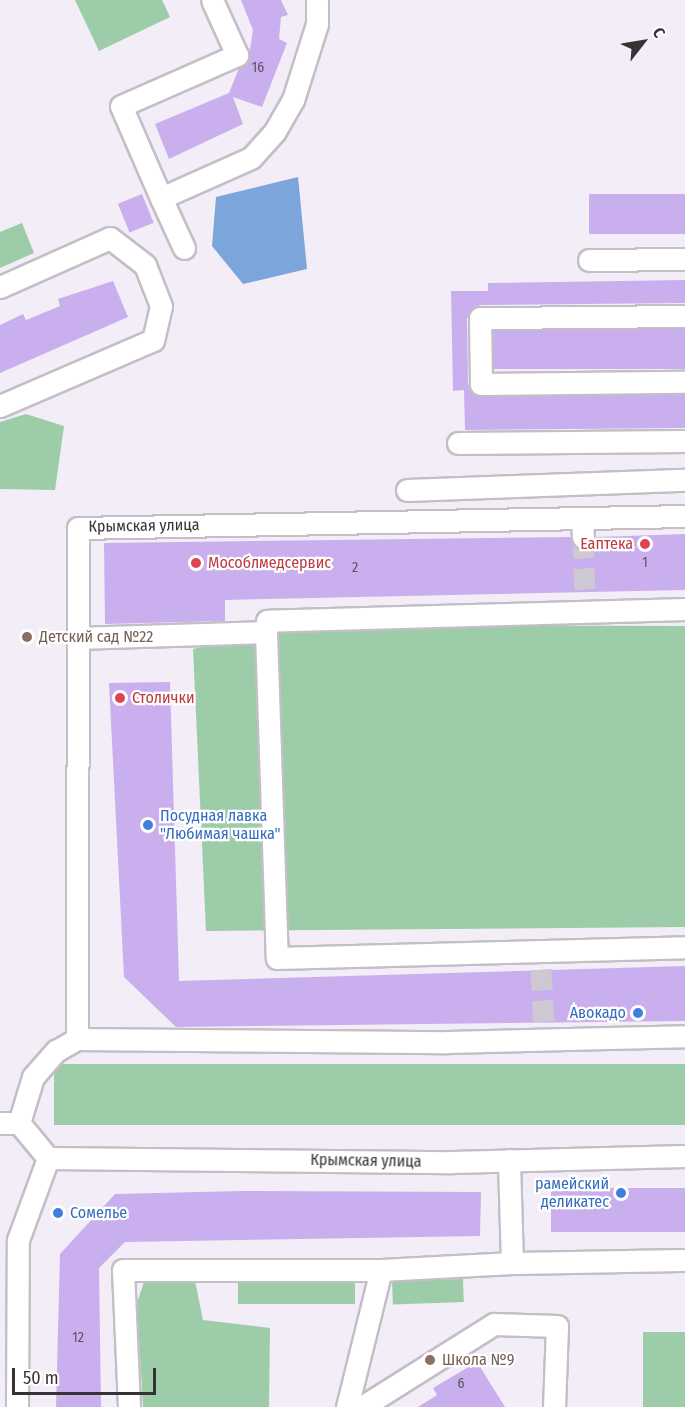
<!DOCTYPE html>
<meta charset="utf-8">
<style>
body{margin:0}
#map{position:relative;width:685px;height:1407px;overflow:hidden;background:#f3edf7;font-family:"Fira Sans Condensed",sans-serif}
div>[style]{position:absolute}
.green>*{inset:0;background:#9ccca8;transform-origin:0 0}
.water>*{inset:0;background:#7ca5db}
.building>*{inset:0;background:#c9afee;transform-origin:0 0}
.minor-tunnel>*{height:21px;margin-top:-10.5px;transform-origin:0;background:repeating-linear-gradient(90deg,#cdc8d1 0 21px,transparent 0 31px)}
.roads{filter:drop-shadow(2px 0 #c4bec7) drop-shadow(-2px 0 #c4bec7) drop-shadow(0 2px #c4bec7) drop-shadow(0 -2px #c4bec7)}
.minor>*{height:21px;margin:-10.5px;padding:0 10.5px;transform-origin:10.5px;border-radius:10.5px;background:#fff}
.dots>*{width:16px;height:16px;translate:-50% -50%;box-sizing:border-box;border:3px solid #fff;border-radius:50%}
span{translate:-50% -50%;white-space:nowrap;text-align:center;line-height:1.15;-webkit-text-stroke:4.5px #fff;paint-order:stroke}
.number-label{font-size:14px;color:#5b5265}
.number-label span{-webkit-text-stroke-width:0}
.street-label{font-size:16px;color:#363337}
.health-label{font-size:16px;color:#be3a42}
.right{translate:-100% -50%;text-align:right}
.left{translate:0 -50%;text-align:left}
.education-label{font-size:16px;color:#785e54}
.shop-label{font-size:16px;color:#366cbe}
.north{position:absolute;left:613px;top:12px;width:60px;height:60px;-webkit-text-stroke:4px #fff;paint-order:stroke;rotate:59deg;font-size:16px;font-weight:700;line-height:24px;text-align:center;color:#363337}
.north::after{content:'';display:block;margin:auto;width:21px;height:27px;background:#363337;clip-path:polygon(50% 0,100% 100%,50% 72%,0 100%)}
.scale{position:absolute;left:12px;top:1368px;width:144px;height:27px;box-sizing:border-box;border:3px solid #363337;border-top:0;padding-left:8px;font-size:18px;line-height:21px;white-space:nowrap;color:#363337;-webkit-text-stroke:4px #fff;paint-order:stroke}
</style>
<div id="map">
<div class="green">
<div style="clip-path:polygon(75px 0,162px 0,170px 17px,99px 51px)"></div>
<div style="clip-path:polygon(22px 223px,34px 253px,0 268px,0 232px)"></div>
<div style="clip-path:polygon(26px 414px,64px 426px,55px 490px,0 489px,0 422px)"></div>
<div style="clip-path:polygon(344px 625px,685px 626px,685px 927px,206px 931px,193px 649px,272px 629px)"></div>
<div style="left:685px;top:1064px;width:61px;height:631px;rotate:90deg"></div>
<div style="clip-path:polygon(194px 1276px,203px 1320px,270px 1328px,269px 1407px,143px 1407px,137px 1303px,144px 1282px)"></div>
<div style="left:463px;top:1279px;width:23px;height:71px;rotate:88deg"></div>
<div style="left:355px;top:1281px;width:23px;height:117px;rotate:90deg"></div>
<div style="left:643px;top:1332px;width:42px;height:75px"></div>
</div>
<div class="water">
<div style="clip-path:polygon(298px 177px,307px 269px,243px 284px,212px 246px,216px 197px)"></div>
</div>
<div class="building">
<div style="clip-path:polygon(241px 0,281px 0,288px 15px,281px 17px,279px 39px,287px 43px,262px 107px,233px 97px,243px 124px,169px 159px,155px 124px,229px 93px,239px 68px,248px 62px,253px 30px)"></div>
<div style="left:142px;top:194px;width:31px;height:26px;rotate:68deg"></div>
<div style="left:685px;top:194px;width:40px;height:96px;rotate:90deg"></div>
<div style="clip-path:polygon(685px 280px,685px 303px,480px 305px,467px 318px,468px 384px,475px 395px,685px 395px,685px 428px,465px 430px,464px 390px,453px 391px,451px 291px,488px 291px,488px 283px)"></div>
<div style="clip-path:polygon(113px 281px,128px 317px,0 373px,0 325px,23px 314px,26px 320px,60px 306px,58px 299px)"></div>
<div style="left:685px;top:329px;width:40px;height:192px;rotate:90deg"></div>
<div style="clip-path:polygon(685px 534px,685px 590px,225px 600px,225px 621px,105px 624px,104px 543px,570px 537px,583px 550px,596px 537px)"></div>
<div style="clip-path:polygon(170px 682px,179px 981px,685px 966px,685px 1021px,176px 1027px,124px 977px,109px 683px)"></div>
<div style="left:685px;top:1188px;width:44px;height:134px;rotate:90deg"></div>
<div style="clip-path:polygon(241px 1191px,481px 1192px,480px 1236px,125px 1242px,99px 1268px,101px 1407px,56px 1407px,60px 1254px,115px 1194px)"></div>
<div style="clip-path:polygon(477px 1362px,505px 1407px,418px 1407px,437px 1395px,433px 1388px)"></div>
</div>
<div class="minor-tunnel">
<div style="left:583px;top:537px;width:56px;rotate:88deg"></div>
<div style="left:541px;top:969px;width:55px;rotate:86.9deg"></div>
</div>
<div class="roads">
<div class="minor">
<div style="left:161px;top:198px;width:100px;rotate:-113.5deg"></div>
<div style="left:121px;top:106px;width:127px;rotate:-23.7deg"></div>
<div style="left:237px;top:55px;width:60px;rotate:-114.4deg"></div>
<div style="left:184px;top:248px;width:55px;rotate:-114.7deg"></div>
<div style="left:161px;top:198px;width:98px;rotate:-24deg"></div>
<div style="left:251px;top:158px;width:36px;rotate:-48deg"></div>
<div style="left:275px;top:131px;width:36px;rotate:-60deg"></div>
<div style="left:293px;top:100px;width:80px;rotate:-72.5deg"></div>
<div style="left:317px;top:24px;width:24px;rotate:-90deg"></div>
<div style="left:589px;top:260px;width:96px;rotate:-0.6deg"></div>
<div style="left:0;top:287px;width:120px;rotate:-24deg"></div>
<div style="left:110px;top:238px;width:44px;rotate:37.6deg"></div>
<div style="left:145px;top:265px;width:44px;rotate:68.7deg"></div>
<div style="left:161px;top:306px;width:35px;rotate:103deg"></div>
<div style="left:153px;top:340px;width:167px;rotate:156.7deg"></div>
<div style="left:685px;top:316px;width:205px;rotate:179.4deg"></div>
<div style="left:480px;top:318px;width:66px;rotate:89.1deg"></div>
<div style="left:481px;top:384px;width:204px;rotate:-0.6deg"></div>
<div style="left:458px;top:443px;width:227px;rotate:-0.5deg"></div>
<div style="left:407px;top:490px;width:278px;rotate:-2.1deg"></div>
<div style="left:582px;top:519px;width:18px;rotate:87deg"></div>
<div style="left:685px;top:609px;width:418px;rotate:178.4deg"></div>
<div style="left:267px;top:621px;width:11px;rotate:95deg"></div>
<div style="left:266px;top:632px;width:326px;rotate:88.1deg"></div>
<div style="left:277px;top:958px;width:408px;rotate:-1.5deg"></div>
<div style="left:78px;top:638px;width:188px;rotate:-1.8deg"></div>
<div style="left:77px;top:1039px;width:511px;rotate:-89.89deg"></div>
<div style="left:78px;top:528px;width:607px;rotate:-1.13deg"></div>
<div style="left:0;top:1123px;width:19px"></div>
<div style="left:19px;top:1123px;width:48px;rotate:-73.1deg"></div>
<div style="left:33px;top:1077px;width:35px;rotate:-49deg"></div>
<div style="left:56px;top:1051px;width:24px;rotate:-30deg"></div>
<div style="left:77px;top:1039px;width:370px;rotate:0.5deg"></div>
<div style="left:447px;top:1042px;width:238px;rotate:-1.4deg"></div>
<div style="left:19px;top:1123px;width:45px;rotate:50.4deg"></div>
<div style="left:48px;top:1158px;width:404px;rotate:0.6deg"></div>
<div style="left:452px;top:1162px;width:233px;rotate:-1.5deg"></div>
<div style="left:512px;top:1263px;width:173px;rotate:-1deg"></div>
<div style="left:17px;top:1407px;width:167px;rotate:-89.7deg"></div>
<div style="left:18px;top:1240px;width:87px;rotate:-69.9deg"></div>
<div style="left:129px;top:1407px;width:137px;rotate:-92.5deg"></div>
<div style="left:123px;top:1270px;width:258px"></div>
<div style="left:381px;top:1270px;width:131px;rotate:-3.1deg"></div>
<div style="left:512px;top:1263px;width:103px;rotate:-91.7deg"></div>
<div style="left:347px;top:1407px;width:141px;rotate:-76.1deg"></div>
<div style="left:362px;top:1407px;width:156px;rotate:-32.2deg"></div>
<div style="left:494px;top:1324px;width:63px;rotate:1.8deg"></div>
<div style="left:557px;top:1326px;width:81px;rotate:92.1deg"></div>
</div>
</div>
<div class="dots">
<div style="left:645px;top:544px;background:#e0444e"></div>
<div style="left:196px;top:563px;background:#e0444e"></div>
<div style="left:27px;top:637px;background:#8d6e63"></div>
<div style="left:120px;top:698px;background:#e0444e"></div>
<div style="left:148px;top:825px;background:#3f7fe0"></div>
<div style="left:638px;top:1013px;background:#3f7fe0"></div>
<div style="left:621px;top:1193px;background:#3f7fe0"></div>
<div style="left:58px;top:1213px;background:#3f7fe0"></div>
<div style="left:430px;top:1360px;background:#8d6e63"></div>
</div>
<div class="number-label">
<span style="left:258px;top:68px">16</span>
<span style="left:645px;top:563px">1</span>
<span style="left:355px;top:568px">2</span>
<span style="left:78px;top:1338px">12</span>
<span style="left:461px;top:1384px">6</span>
</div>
<div class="street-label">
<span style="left:144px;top:526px;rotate:-1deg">Крымская улица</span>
<span style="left:366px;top:1161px;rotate:1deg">Крымская улица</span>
</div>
<div class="health-label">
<span class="right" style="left:633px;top:544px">Еаптека</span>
<span class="left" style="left:208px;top:563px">Мособлмедсервис</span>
<span class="left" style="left:132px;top:698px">Столички</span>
</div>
<div class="education-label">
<span class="left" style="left:39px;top:637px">Детский сад №22</span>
<span class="left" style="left:442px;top:1360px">Школа №9</span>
</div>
<div class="shop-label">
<span class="left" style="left:160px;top:825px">Посудная лавка<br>"Любимая чашка"</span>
<span class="right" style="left:626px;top:1013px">Авокадо</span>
<span class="right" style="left:609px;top:1193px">рамейский<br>деликатес</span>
<span class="left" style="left:70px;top:1213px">Сомелье</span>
</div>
<div class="north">С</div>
<div class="scale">50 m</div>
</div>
